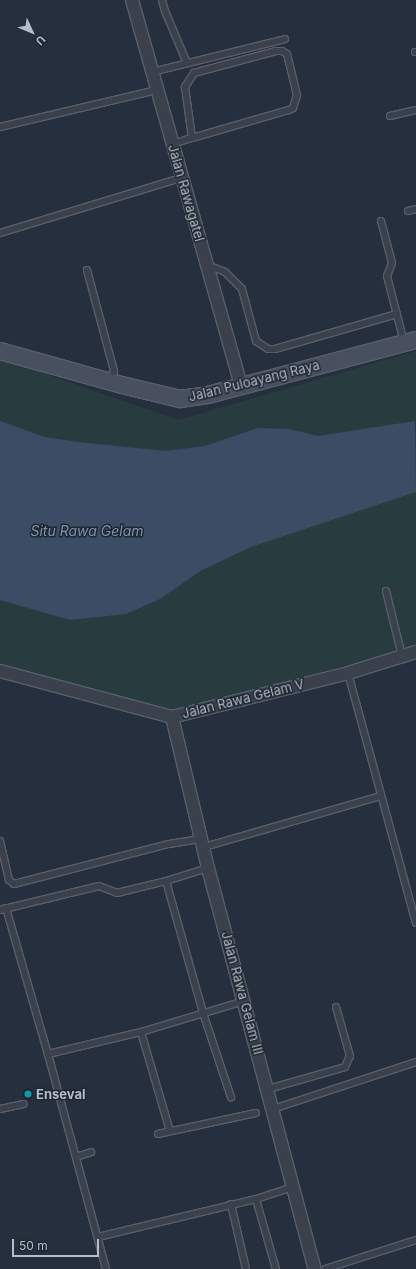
<!DOCTYPE html>
<style>
body{margin:0}
#map{position:relative;width:416px;height:1269px;overflow:hidden;background:#262f3d;font-family:Inter,sans-serif}
div>[style]{position:absolute}
.green>*{inset:0;background:#283b3e}
.water>*{inset:0;background:#3c4c65}
.roads{filter:drop-shadow(1px 0 #575f6b) drop-shadow(-1px 0 #575f6b) drop-shadow(0 1px #575f6b) drop-shadow(0 -1px #575f6b)}
.lane>*{height:6px;margin:-3px;padding:0 3px;transform-origin:3px;border-radius:3px;background:#3a414d}
.street>*{height:12px;margin:-6px;padding:0 6px;transform-origin:6px;border-radius:6px;background:#3a414d}
.secondary>*{height:16px;margin:-8px;padding:0 8px;transform-origin:8px;border-radius:8px;background:#485060}
.dots>*{width:11px;height:11px;translate:-50% -50%;box-sizing:border-box;border:2px solid #1e2632;border-radius:50%}
span{translate:-50% -50%;white-space:nowrap;text-align:center;line-height:1.15;-webkit-text-stroke:3px #1e2632;paint-order:stroke}
.street-label{font-size:13px;color:#b6bcc8}
.poi-label{font-size:13px;color:#b6bcc8;font-weight:700}
.left{translate:0 -50%;text-align:left}
.water-label{font-size:14px;color:#7f92ae;font-style:italic}
.north{position:absolute;left:12px;top:12px;width:40px;height:40px;-webkit-text-stroke:3px #1e2632;paint-order:stroke;rotate:134deg;font-size:11px;font-weight:700;line-height:16px;text-align:center;color:#b6bcc8}
.north::after{content:'';display:block;margin:auto;width:14px;height:18px;background:#b6bcc8;clip-path:polygon(50% 0,100% 100%,50% 72%,0 100%)}
.scale{position:absolute;left:12px;top:1239px;width:87px;height:18px;box-sizing:border-box;border:2px solid #b6bcc8;border-top:0;padding-left:5px;font-size:12px;line-height:14px;white-space:nowrap;color:#b6bcc8;-webkit-text-stroke:3px #1e2632;paint-order:stroke}
</style>
<div id="map">
<div class="green">
<div style="clip-path:polygon(416px 351px,416px 646px,170px 714px,0 674px,0 358px,178px 420px)"></div>
</div>
<div class="water">
<div style="clip-path:polygon(0 421px,45px 437px,78px 442px,166px 451px,205px 446px,258px 428px,289px 429px,318px 436px,415px 421px,416px 492px,251px 547px,202px 570px,160px 599px,126px 614px,70px 620px,0 600px)"></div>
</div>
<div class="roads">
<div class="lane">
<div style="left:162px;top:0;width:11px;rotate:75deg"></div>
<div style="left:165px;top:11px;width:56px;rotate:67.1deg"></div>
<div style="left:415px;top:52px;width:1px"></div>
<div style="left:152px;top:72px;width:137px;rotate:-13.9deg"></div>
<div style="left:390px;top:116px;width:27px;rotate:-13deg"></div>
<div style="left:0;top:127px;width:161px;rotate:-13.3deg"></div>
<div style="left:172px;top:144px;width:21px;rotate:-17deg"></div>
<div style="left:192px;top:138px;width:101px;rotate:-16.1deg"></div>
<div style="left:289px;top:110px;width:4px;rotate:-27deg"></div>
<div style="left:293px;top:108px;width:14px;rotate:-73deg"></div>
<div style="left:297px;top:95px;width:42px;rotate:-103.7deg"></div>
<div style="left:287px;top:54px;width:6px;rotate:-149deg"></div>
<div style="left:282px;top:51px;width:6px;rotate:180deg"></div>
<div style="left:276px;top:51px;width:85px;rotate:165deg"></div>
<div style="left:194px;top:73px;width:17px;rotate:123deg"></div>
<div style="left:185px;top:87px;width:51px;rotate:82.2deg"></div>
<div style="left:408px;top:211px;width:8px;rotate:-14deg"></div>
<div style="left:381px;top:221px;width:43px;rotate:75.3deg"></div>
<div style="left:392px;top:263px;width:14px;rotate:111deg"></div>
<div style="left:387px;top:276px;width:68px;rotate:75.6deg"></div>
<div style="left:0;top:233px;width:189px;rotate:-16.9deg"></div>
<div style="left:207px;top:265px;width:19px;rotate:21deg"></div>
<div style="left:225px;top:272px;width:24px;rotate:45deg"></div>
<div style="left:242px;top:289px;width:54px;rotate:74.9deg"></div>
<div style="left:256px;top:341px;width:14px;rotate:34deg"></div>
<div style="left:268px;top:349px;width:7px"></div>
<div style="left:275px;top:349px;width:127px;rotate:-16deg"></div>
<div style="left:87px;top:270px;width:105px;rotate:75deg"></div>
<div style="left:114px;top:371px;width:9px;rotate:108deg"></div>
<div style="left:386px;top:591px;width:67px;rotate:76.2deg"></div>
<div style="left:348px;top:673px;width:259px;rotate:74.8deg"></div>
<div style="left:0;top:841px;width:40px;rotate:77deg"></div>
<div style="left:9px;top:880px;width:6px;rotate:39deg"></div>
<div style="left:14px;top:884px;width:160px;rotate:-14.5deg"></div>
<div style="left:169px;top:844px;width:33px;rotate:-9deg"></div>
<div style="left:204px;top:847px;width:184px;rotate:-16.1deg"></div>
<div style="left:166px;top:881px;width:137px;rotate:74.3deg"></div>
<div style="left:203px;top:1013px;width:89px;rotate:71.6deg"></div>
<div style="left:6px;top:908px;width:152px;rotate:74deg"></div>
<div style="left:48px;top:1054px;width:223px;rotate:74.9deg"></div>
<div style="left:0;top:910px;width:102px;rotate:-13.6deg"></div>
<div style="left:99px;top:886px;width:19px;rotate:21deg"></div>
<div style="left:117px;top:893px;width:50px;rotate:-13.8deg"></div>
<div style="left:166px;top:881px;width:44px;rotate:-17.2deg"></div>
<div style="left:141px;top:1032px;width:103px;rotate:73.7deg"></div>
<div style="left:48px;top:1054px;width:96px;rotate:-13.3deg"></div>
<div style="left:141px;top:1032px;width:108px;rotate:-16.8deg"></div>
<div style="left:268px;top:1089px;width:80px;rotate:-15.9deg"></div>
<div style="left:345px;top:1067px;width:12px;rotate:-66deg"></div>
<div style="left:350px;top:1056px;width:51px;rotate:-105.9deg"></div>
<div style="left:0;top:1109px;width:24px;rotate:-12deg"></div>
<div style="left:273px;top:1109px;width:151px;rotate:-18.2deg"></div>
<div style="left:158px;top:1134px;width:100px;rotate:-12.1deg"></div>
<div style="left:76px;top:1157px;width:16px;rotate:-18deg"></div>
<div style="left:256px;top:1199px;width:73px;rotate:74.1deg"></div>
<div style="left:231px;top:1204px;width:67px;rotate:77deg"></div>
<div style="left:98px;top:1237px;width:163px;rotate:-13.5deg"></div>
<div style="left:256px;top:1199px;width:40px;rotate:-18deg"></div>
<div style="left:325px;top:1269px;width:96px;rotate:-17.7deg"></div>
</div>
<div class="street">
<div style="left:132px;top:0;width:401px;rotate:74.2deg"></div>
<div style="left:0;top:671px;width:178px;rotate:15deg"></div>
<div style="left:172px;top:717px;width:181px;rotate:-14deg"></div>
<div style="left:348px;top:673px;width:71px;rotate:-17.2deg"></div>
<div style="left:172px;top:717px;width:155px;rotate:76.6deg"></div>
<div style="left:208px;top:868px;width:415px;rotate:75.1deg"></div>
</div>
<div class="secondary">
<div style="left:0;top:351px;width:127px;rotate:15.6deg"></div>
<div style="left:122px;top:385px;width:60px;rotate:13.6deg"></div>
<div style="left:180px;top:399px;width:28px;rotate:-8deg"></div>
<div style="left:208px;top:395px;width:215px;rotate:-14.8deg"></div>
</div>
</div>
<div class="dots">
<div style="left:28px;top:1094px;background:#0f9aa8"></div>
</div>
<div class="street-label">
<span style="left:186px;top:193px;rotate:74deg">Jalan Rawagatel</span>
<span style="left:254px;top:381px;rotate:-14deg">Jalan Puloayang Raya</span>
<span style="left:243px;top:699px;rotate:-14deg">Jalan Rawa Gelam V</span>
<span style="left:242px;top:993px;rotate:75deg">Jalan Rawa Gelam III</span>
</div>
<div class="poi-label">
<span class="left" style="left:36px;top:1094px">Enseval</span>
</div>
<div class="water-label">
<span style="left:87px;top:531px">Situ Rawa Gelam</span>
</div>
<div class="north">U</div>
<div class="scale">50 m</div>
</div>
